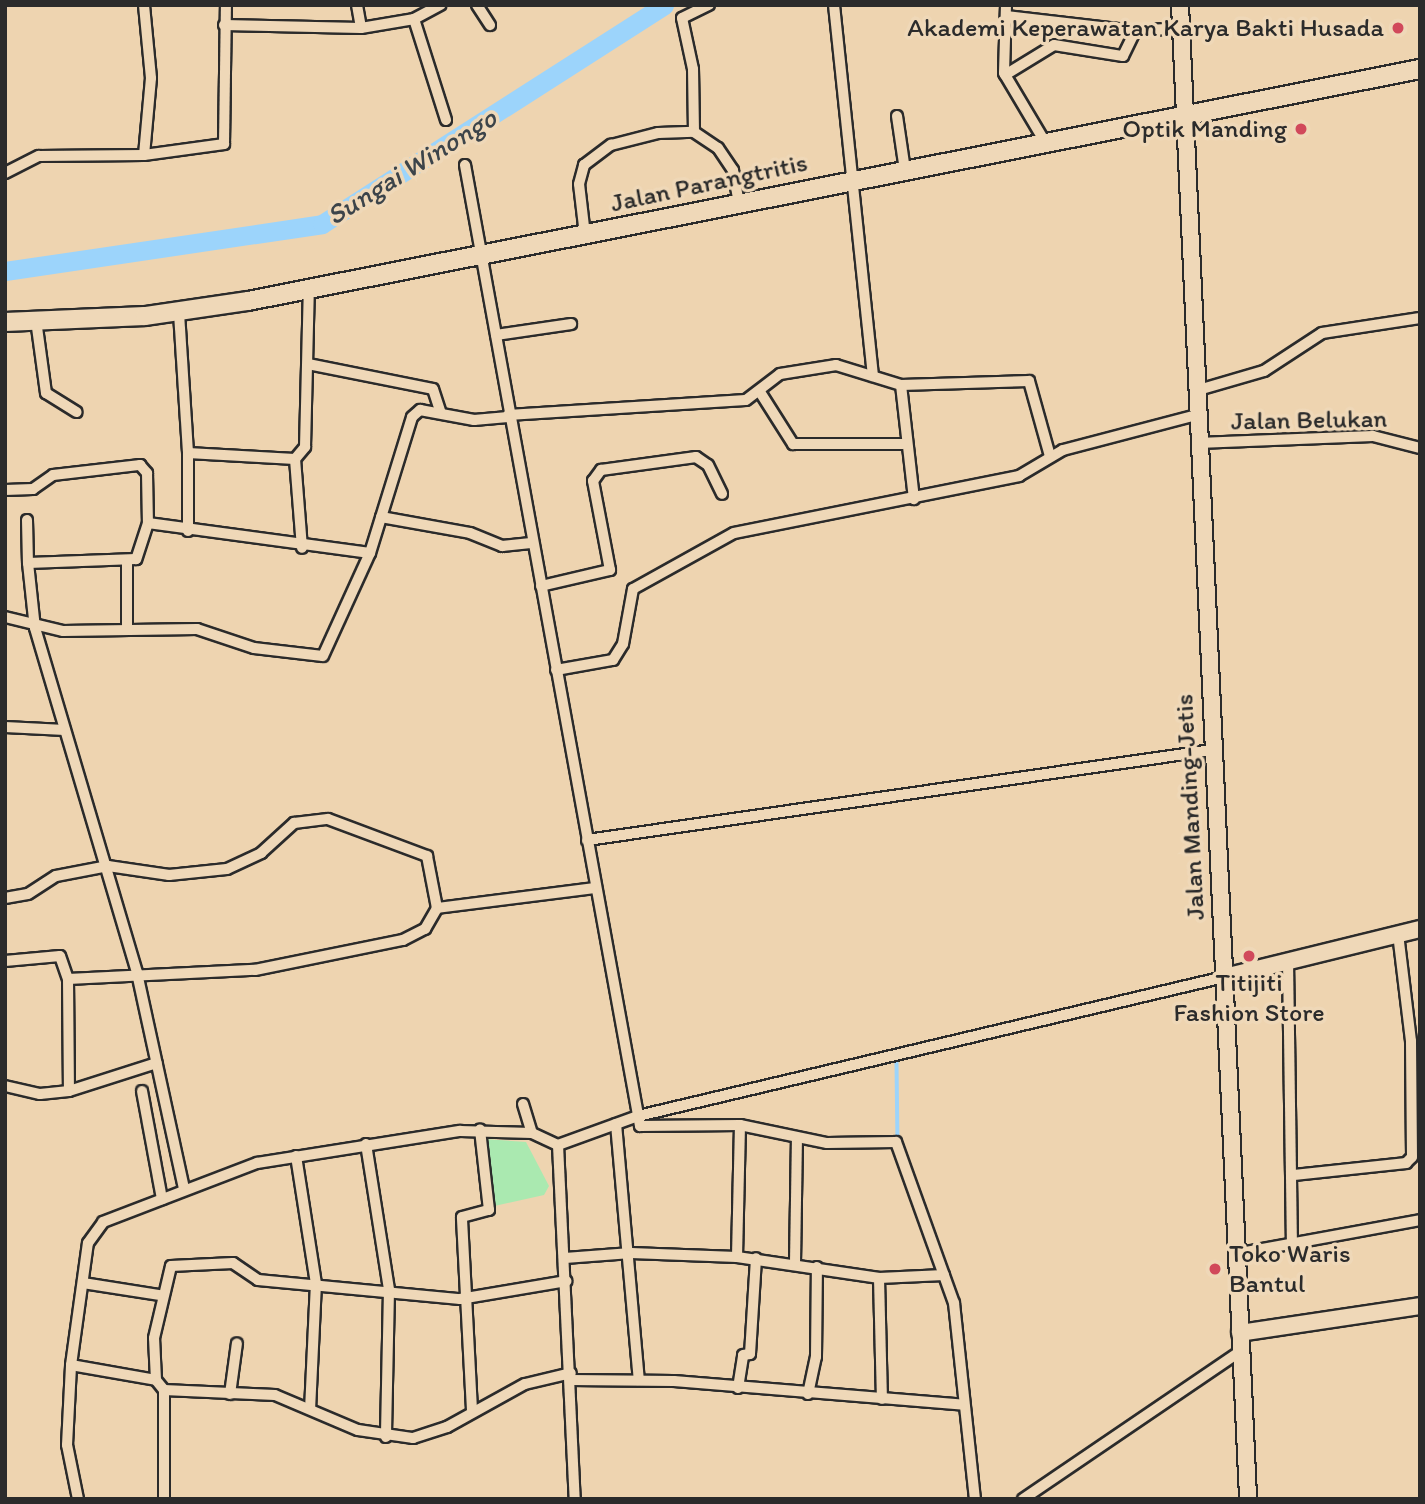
<!DOCTYPE html>
<style>
body{margin:0}
#map{position:relative;width:1425px;height:1504px;overflow:hidden;background:#eed4b0;font-family:Itim,sans-serif}
div>[style]{position:absolute}
.green>*{inset:0;background:#aae9b0}
.stream>*{height:3.5px;margin:-1.75px;padding:0 1.75px;transform-origin:1.75px;border-radius:1.75px;background:#9cd4fb}
.river>*{height:19px;margin:-9.5px;padding:0 9.5px;transform-origin:9.5px;border-radius:9.5px;background:#9cd4fb}
.roads{filter:drop-shadow(2px 0 #2b2b2b) drop-shadow(-2px 0 #2b2b2b) drop-shadow(0 2px #2b2b2b) drop-shadow(0 -2px #2b2b2b)}
.street>*{height:10px;margin:-5px;padding:0 5px;transform-origin:5px;border-radius:5px;background:#efd8b8}
.secondary>*{height:16px;margin:-8px;padding:0 8px;transform-origin:8px;border-radius:8px;background:#efd8b8}
.primary>*{height:18px;margin:-9px;padding:0 9px;transform-origin:9px;border-radius:9px;background:#efd8b8}
.dots>*{width:19px;height:19px;translate:-50% -50%;box-sizing:border-box;border:4px solid #efd8b8;border-radius:50%}
span{translate:-50% -50%;white-space:nowrap;text-align:center;line-height:1.15;-webkit-text-stroke:7px #efd8b8;paint-order:stroke}
.poi-label{font-size:26px;color:#2b2b2b}
.right{translate:-100% -50%;text-align:right}
.left{translate:0 -50%;text-align:left}
.street-label{font-size:26px;color:#2b2b2b}
.water-label{font-size:28px;color:#3c444a;font-style:italic}
.frame{position:absolute;inset:0;border:7px solid #2b2b2b;pointer-events:none}
</style>
<div id="map">
<div class="green">
<div style="clip-path:polygon(484px 1139px,526px 1142px,549px 1186px,544px 1195px,490px 1207px)"></div>
</div>
<div class="stream">
<div style="left:897px;top:1063px;width:79px;rotate:89.3deg"></div>
<div style="left:951px;top:1280px;width:16px;rotate:72deg"></div>
<div style="left:960px;top:1313px;width:91px;rotate:83.7deg"></div>
<div style="left:979px;top:1487px;width:12px;rotate:85deg"></div>
</div>
<div class="river">
<div style="left:5px;top:271px;width:320px;rotate:-8.4deg"></div>
<div style="left:322px;top:224px;width:406px;rotate:-32.6deg"></div>
</div>
<div class="roads">
<div class="street">
<div style="left:357px;top:5px;width:23px;rotate:80deg"></div>
<div style="left:477px;top:5px;width:24px;rotate:57deg"></div>
<div style="left:834px;top:5px;width:373px;rotate:84deg"></div>
<div style="left:1006px;top:5px;width:68px;rotate:91.7deg"></div>
<div style="left:1004px;top:73px;width:80px;rotate:59.3deg"></div>
<div style="left:1006px;top:16px;width:130px;rotate:6.6deg"></div>
<div style="left:414px;top:19px;width:106px;rotate:72.4deg"></div>
<div style="left:224px;top:25px;width:137px;rotate:1.3deg"></div>
<div style="left:361px;top:28px;width:54px;rotate:-9.6deg"></div>
<div style="left:414px;top:19px;width:30px;rotate:-28deg"></div>
<div style="left:1005px;top:75px;width:57px;rotate:-31.5deg"></div>
<div style="left:1054px;top:45px;width:70px;rotate:9.1deg"></div>
<div style="left:1123px;top:56px;width:28px;rotate:-64deg"></div>
<div style="left:1135px;top:31px;width:45px;rotate:-3.8deg"></div>
<div style="left:897px;top:116px;width:55px;rotate:81.6deg"></div>
<div style="left:694px;top:132px;width:63px;rotate:-90.9deg"></div>
<div style="left:693px;top:69px;width:52px;rotate:-102.2deg"></div>
<div style="left:682px;top:18px;width:30px;rotate:-26deg"></div>
<div style="left:144px;top:155px;width:77px;rotate:-84.8deg"></div>
<div style="left:151px;top:78px;width:73px;rotate:-95.5deg"></div>
<div style="left:465px;top:165px;width:977px;rotate:79.68deg"></div>
<div style="left:640px;top:1126px;width:100px;rotate:-0.6deg"></div>
<div style="left:740px;top:1125px;width:89px;rotate:11.7deg"></div>
<div style="left:827px;top:1143px;width:69px;rotate:-0.8deg"></div>
<div style="left:896px;top:1142px;width:171px;rotate:70.2deg"></div>
<div style="left:954px;top:1303px;width:197px;rotate:83.9deg"></div>
<div style="left:5px;top:173px;width:38px;rotate:-27deg"></div>
<div style="left:39px;top:156px;width:105px;rotate:-0.5deg"></div>
<div style="left:144px;top:155px;width:81px;rotate:-7.8deg"></div>
<div style="left:224px;top:144px;width:139px;rotate:-89.2deg"></div>
<div style="left:585px;top:235px;width:51px;rotate:-96.7deg"></div>
<div style="left:579px;top:184px;width:20px;rotate:-75deg"></div>
<div style="left:584px;top:165px;width:34px;rotate:-37deg"></div>
<div style="left:611px;top:145px;width:49px;rotate:-14.3deg"></div>
<div style="left:658px;top:133px;width:36px;rotate:-2deg"></div>
<div style="left:694px;top:132px;width:29px;rotate:34deg"></div>
<div style="left:718px;top:148px;width:27px;rotate:56deg"></div>
<div style="left:733px;top:170px;width:36px;rotate:80deg"></div>
<div style="left:179px;top:313px;width:140px;rotate:86.3deg"></div>
<div style="left:188px;top:453px;width:107px;rotate:3.2deg"></div>
<div style="left:295px;top:459px;width:16px;rotate:-50deg"></div>
<div style="left:305px;top:447px;width:159px;rotate:-88.6deg"></div>
<div style="left:36px;top:320px;width:74px;rotate:82.2deg"></div>
<div style="left:46px;top:393px;width:36px;rotate:32deg"></div>
<div style="left:496px;top:335px;width:76px;rotate:-8.3deg"></div>
<div style="left:308px;top:364px;width:127px;rotate:11.3deg"></div>
<div style="left:433px;top:389px;width:25px;rotate:72deg"></div>
<div style="left:901px;top:385px;width:115px;rotate:83.5deg"></div>
<div style="left:1195px;top:391px;width:72px;rotate:-16.2deg"></div>
<div style="left:1264px;top:371px;width:69px;rotate:-33.2deg"></div>
<div style="left:1322px;top:333px;width:99px;rotate:-8.7deg"></div>
<div style="left:760px;top:392px;width:62px;rotate:57.6deg"></div>
<div style="left:793px;top:444px;width:110px"></div>
<div style="left:508px;top:415px;width:238px;rotate:-3.6deg"></div>
<div style="left:746px;top:400px;width:43px;rotate:-37.4deg"></div>
<div style="left:780px;top:374px;width:57px;rotate:-9.1deg"></div>
<div style="left:836px;top:365px;width:68px;rotate:17.1deg"></div>
<div style="left:901px;top:385px;width:128px;rotate:-1.8deg"></div>
<div style="left:1029px;top:381px;width:78px;rotate:74.4deg"></div>
<div style="left:1198px;top:443px;width:175px;rotate:-2.3deg"></div>
<div style="left:1373px;top:436px;width:49px;rotate:14.3deg"></div>
<div style="left:295px;top:459px;width:89px;rotate:85.5deg"></div>
<div style="left:5px;top:490px;width:28px;rotate:-2deg"></div>
<div style="left:33px;top:489px;width:24px;rotate:-35deg"></div>
<div style="left:53px;top:475px;width:88px;rotate:-6.6deg"></div>
<div style="left:140px;top:465px;width:11px;rotate:49deg"></div>
<div style="left:147px;top:473px;width:50px;rotate:88.9deg"></div>
<div style="left:148px;top:523px;width:224px;rotate:7.7deg"></div>
<div style="left:381px;top:517px;width:90px;rotate:10.2deg"></div>
<div style="left:470px;top:533px;width:35px;rotate:22deg"></div>
<div style="left:502px;top:546px;width:29px;rotate:-6deg"></div>
<div style="left:27px;top:520px;width:43px;rotate:88.7deg"></div>
<div style="left:148px;top:523px;width:38px;rotate:108deg"></div>
<div style="left:136px;top:559px;width:108px;rotate:177.9deg"></div>
<div style="left:28px;top:563px;width:65px;rotate:83.9deg"></div>
<div style="left:35px;top:628px;width:360px;rotate:73.5deg"></div>
<div style="left:137px;top:973px;width:220px;rotate:77.7deg"></div>
<div style="left:188px;top:531px;width:78px;rotate:-90deg"></div>
<div style="left:541px;top:586px;width:71px;rotate:-13.1deg"></div>
<div style="left:610px;top:570px;width:91px;rotate:-100.8deg"></div>
<div style="left:593px;top:481px;width:14px;rotate:-54deg"></div>
<div style="left:601px;top:470px;width:96px;rotate:-7.8deg"></div>
<div style="left:696px;top:457px;width:14px;rotate:34deg"></div>
<div style="left:708px;top:465px;width:32px;rotate:64deg"></div>
<div style="left:5px;top:617px;width:60px;rotate:13.6deg"></div>
<div style="left:63px;top:631px;width:134px;rotate:-0.9deg"></div>
<div style="left:197px;top:629px;width:60px;rotate:18.4deg"></div>
<div style="left:254px;top:648px;width:69px;rotate:6.6deg"></div>
<div style="left:323px;top:656px;width:113px;rotate:-65.5deg"></div>
<div style="left:370px;top:553px;width:142px;rotate:-72.8deg"></div>
<div style="left:412px;top:417px;width:11px;rotate:-41deg"></div>
<div style="left:420px;top:410px;width:55px;rotate:10.5deg"></div>
<div style="left:474px;top:420px;width:34px;rotate:-5deg"></div>
<div style="left:127px;top:629px;width:68px;rotate:-90deg"></div>
<div style="left:556px;top:670px;width:58px;rotate:-10deg"></div>
<div style="left:613px;top:660px;width:19px;rotate:-58deg"></div>
<div style="left:623px;top:644px;width:56px;rotate:-79.7deg"></div>
<div style="left:633px;top:589px;width:115px;rotate:-29deg"></div>
<div style="left:734px;top:533px;width:291px;rotate:-11.3deg"></div>
<div style="left:1019px;top:476px;width:51px;rotate:-30.6deg"></div>
<div style="left:1063px;top:450px;width:138px;rotate:-14.7deg"></div>
<div style="left:5px;top:727px;width:60px;rotate:2.9deg"></div>
<div style="left:587px;top:840px;width:631px;rotate:-8.19deg"></div>
<div style="left:5px;top:898px;width:23px;rotate:-10deg"></div>
<div style="left:28px;top:894px;width:33px;rotate:-33deg"></div>
<div style="left:56px;top:876px;width:53px;rotate:-10.9deg"></div>
<div style="left:108px;top:866px;width:62px;rotate:8.4deg"></div>
<div style="left:169px;top:875px;width:58px;rotate:-5.9deg"></div>
<div style="left:227px;top:869px;width:38px;rotate:-25deg"></div>
<div style="left:261px;top:853px;width:45px;rotate:-42.3deg"></div>
<div style="left:294px;top:823px;width:34px;rotate:-7deg"></div>
<div style="left:328px;top:819px;width:106px;rotate:20.5deg"></div>
<div style="left:427px;top:856px;width:53px;rotate:79.1deg"></div>
<div style="left:5px;top:961px;width:55px;rotate:-5.2deg"></div>
<div style="left:60px;top:956px;width:24px;rotate:71deg"></div>
<div style="left:68px;top:979px;width:187px;rotate:-2.8deg"></div>
<div style="left:255px;top:970px;width:151px;rotate:-11.5deg"></div>
<div style="left:403px;top:940px;width:25px;rotate:-27deg"></div>
<div style="left:425px;top:929px;width:24px;rotate:-60deg"></div>
<div style="left:437px;top:908px;width:160px;rotate:-7.2deg"></div>
<div style="left:1288px;top:961px;width:282px;rotate:89.2deg"></div>
<div style="left:68px;top:979px;width:112px;rotate:89.5deg"></div>
<div style="left:5px;top:1086px;width:36px;rotate:13deg"></div>
<div style="left:40px;top:1094px;width:29px;rotate:-6deg"></div>
<div style="left:69px;top:1091px;width:92px;rotate:-17.7deg"></div>
<div style="left:142px;top:1091px;width:110px;rotate:79.5deg"></div>
<div style="left:523px;top:1104px;width:30px;rotate:73deg"></div>
<div style="left:532px;top:1133px;width:29px;rotate:25deg"></div>
<div style="left:558px;top:1145px;width:85px;rotate:-19.9deg"></div>
<div style="left:638px;top:1116px;width:602px;rotate:-13.34deg"></div>
<div style="left:616px;top:1124px;width:257px;rotate:84.9deg"></div>
<div style="left:366px;top:1144px;width:148px;rotate:81deg"></div>
<div style="left:389px;top:1290px;width:147px;rotate:91.2deg"></div>
<div style="left:558px;top:1145px;width:354px;rotate:87.3deg"></div>
<div style="left:296px;top:1156px;width:129px;rotate:81.1deg"></div>
<div style="left:316px;top:1283px;width:126px;rotate:92.7deg"></div>
<div style="left:1294px;top:1175px;width:113px;rotate:-6.1deg"></div>
<div style="left:1406px;top:1163px;width:8px;rotate:-45deg"></div>
<div style="left:1412px;top:1157px;width:116px;rotate:-90.5deg"></div>
<div style="left:1411px;top:1041px;width:108px;rotate:-96.9deg"></div>
<div style="left:1235px;top:1254px;width:188px;rotate:-10.4deg"></div>
<div style="left:737px;top:1257px;width:132px;rotate:-88.7deg"></div>
<div style="left:565px;top:1258px;width:66px;rotate:-4.3deg"></div>
<div style="left:631px;top:1253px;width:106px;rotate:2.2deg"></div>
<div style="left:737px;top:1257px;width:144px;rotate:8.4deg"></div>
<div style="left:879px;top:1278px;width:65px;rotate:-2.6deg"></div>
<div style="left:795px;top:1263px;width:125px;rotate:-89.1deg"></div>
<div style="left:879px;top:1278px;width:121px;rotate:88.6deg"></div>
<div style="left:83px;top:1283px;width:78px;rotate:8.9deg"></div>
<div style="left:71px;top:1365px;width:86px;rotate:10deg"></div>
<div style="left:571px;top:1380px;width:103px;rotate:0.6deg"></div>
<div style="left:674px;top:1381px;width:291px;rotate:4.7deg"></div>
<div style="left:738px;top:1388px;width:33px;rotate:-81deg"></div>
<div style="left:743px;top:1355px;width:7px;rotate:-8deg"></div>
<div style="left:750px;top:1354px;width:96px;rotate:-86.4deg"></div>
<div style="left:164px;top:1390px;width:111px;rotate:2.6deg"></div>
<div style="left:275px;top:1395px;width:90px;rotate:22.9deg"></div>
<div style="left:358px;top:1430px;width:56px;rotate:8.3deg"></div>
<div style="left:413px;top:1438px;width:36px;rotate:-18deg"></div>
<div style="left:447px;top:1427px;width:89px;rotate:-28.9deg"></div>
<div style="left:525px;top:1384px;width:47px;rotate:-13.4deg"></div>
<div style="left:230px;top:1394px;width:51px;rotate:-82.2deg"></div>
<div style="left:808px;top:1394px;width:38px;rotate:-78deg"></div>
<div style="left:816px;top:1357px;width:90px;rotate:-89.4deg"></div>
<div style="left:472px;top:1410px;width:193px;rotate:-93deg"></div>
<div style="left:462px;top:1217px;width:28px;rotate:-15deg"></div>
<div style="left:489px;top:1210px;width:81px;rotate:-96.4deg"></div>
<div style="left:78px;top:1499px;width:55px;rotate:-101.5deg"></div>
<div style="left:67px;top:1445px;width:80px;rotate:-87.1deg"></div>
<div style="left:71px;top:1365px;width:123px;rotate:-82.1deg"></div>
<div style="left:88px;top:1243px;width:26px;rotate:-54deg"></div>
<div style="left:103px;top:1222px;width:165px;rotate:-21deg"></div>
<div style="left:257px;top:1163px;width:206px;rotate:-9deg"></div>
<div style="left:460px;top:1131px;width:72px;rotate:1.6deg"></div>
<div style="left:164px;top:1499px;width:109px;rotate:-90deg"></div>
<div style="left:164px;top:1390px;width:13px;rotate:-129deg"></div>
<div style="left:156px;top:1380px;width:42px;rotate:-92.7deg"></div>
<div style="left:154px;top:1338px;width:74px;rotate:-76.7deg"></div>
<div style="left:171px;top:1266px;width:62px;rotate:-2.8deg"></div>
<div style="left:233px;top:1263px;width:30px;rotate:34deg"></div>
<div style="left:258px;top:1280px;width:203px;rotate:5.4deg"></div>
<div style="left:460px;top:1299px;width:108px;rotate:-9.6deg"></div>
<div style="left:1023px;top:1499px;width:263px;rotate:-34.2deg"></div>
</div>
<div class="secondary">
<div style="left:1180px;top:5px;width:1496px;rotate:87.39deg"></div>
<div style="left:1224px;top:977px;width:202px;rotate:-13.8deg"></div>
<div style="left:1240px;top:1333px;width:182px;rotate:-8.5deg"></div>
</div>
<div class="primary">
<div style="left:5px;top:322px;width:140px;rotate:-2.5deg"></div>
<div style="left:145px;top:316px;width:104px;rotate:-8.3deg"></div>
<div style="left:248px;top:301px;width:1195px;rotate:-11.2deg"></div>
</div>
</div>
<div class="dots">
<div style="left:1398px;top:28px;background:#d1495b"></div>
<div style="left:1301px;top:129px;background:#d1495b"></div>
<div style="left:1249px;top:956px;background:#d1495b"></div>
<div style="left:1215px;top:1269px;background:#d1495b"></div>
</div>
<div class="poi-label">
<span class="right" style="left:1384px;top:28px">Akademi Keperawatan Karya Bakti Husada</span>
<span class="right" style="left:1287px;top:129px">Optik Manding</span>
<span style="left:1249px;top:998px">Titijiti<br>Fashion Store</span>
<span class="left" style="left:1229px;top:1269px">Toko Waris<br>Bantul</span>
</div>
<div class="street-label">
<span style="left:709px;top:183px;rotate:-12deg">Jalan Parangtritis</span>
<span style="left:1309px;top:420px;rotate:-1deg">Jalan Belukan</span>
<span style="left:1190px;top:807px;rotate:-93deg">Jalan Manding-Jetis</span>
</div>
<div class="water-label">
<span style="left:411px;top:166px;rotate:-32deg">Sungai Winongo</span>
</div>
<div class="frame"></div>
</div>
